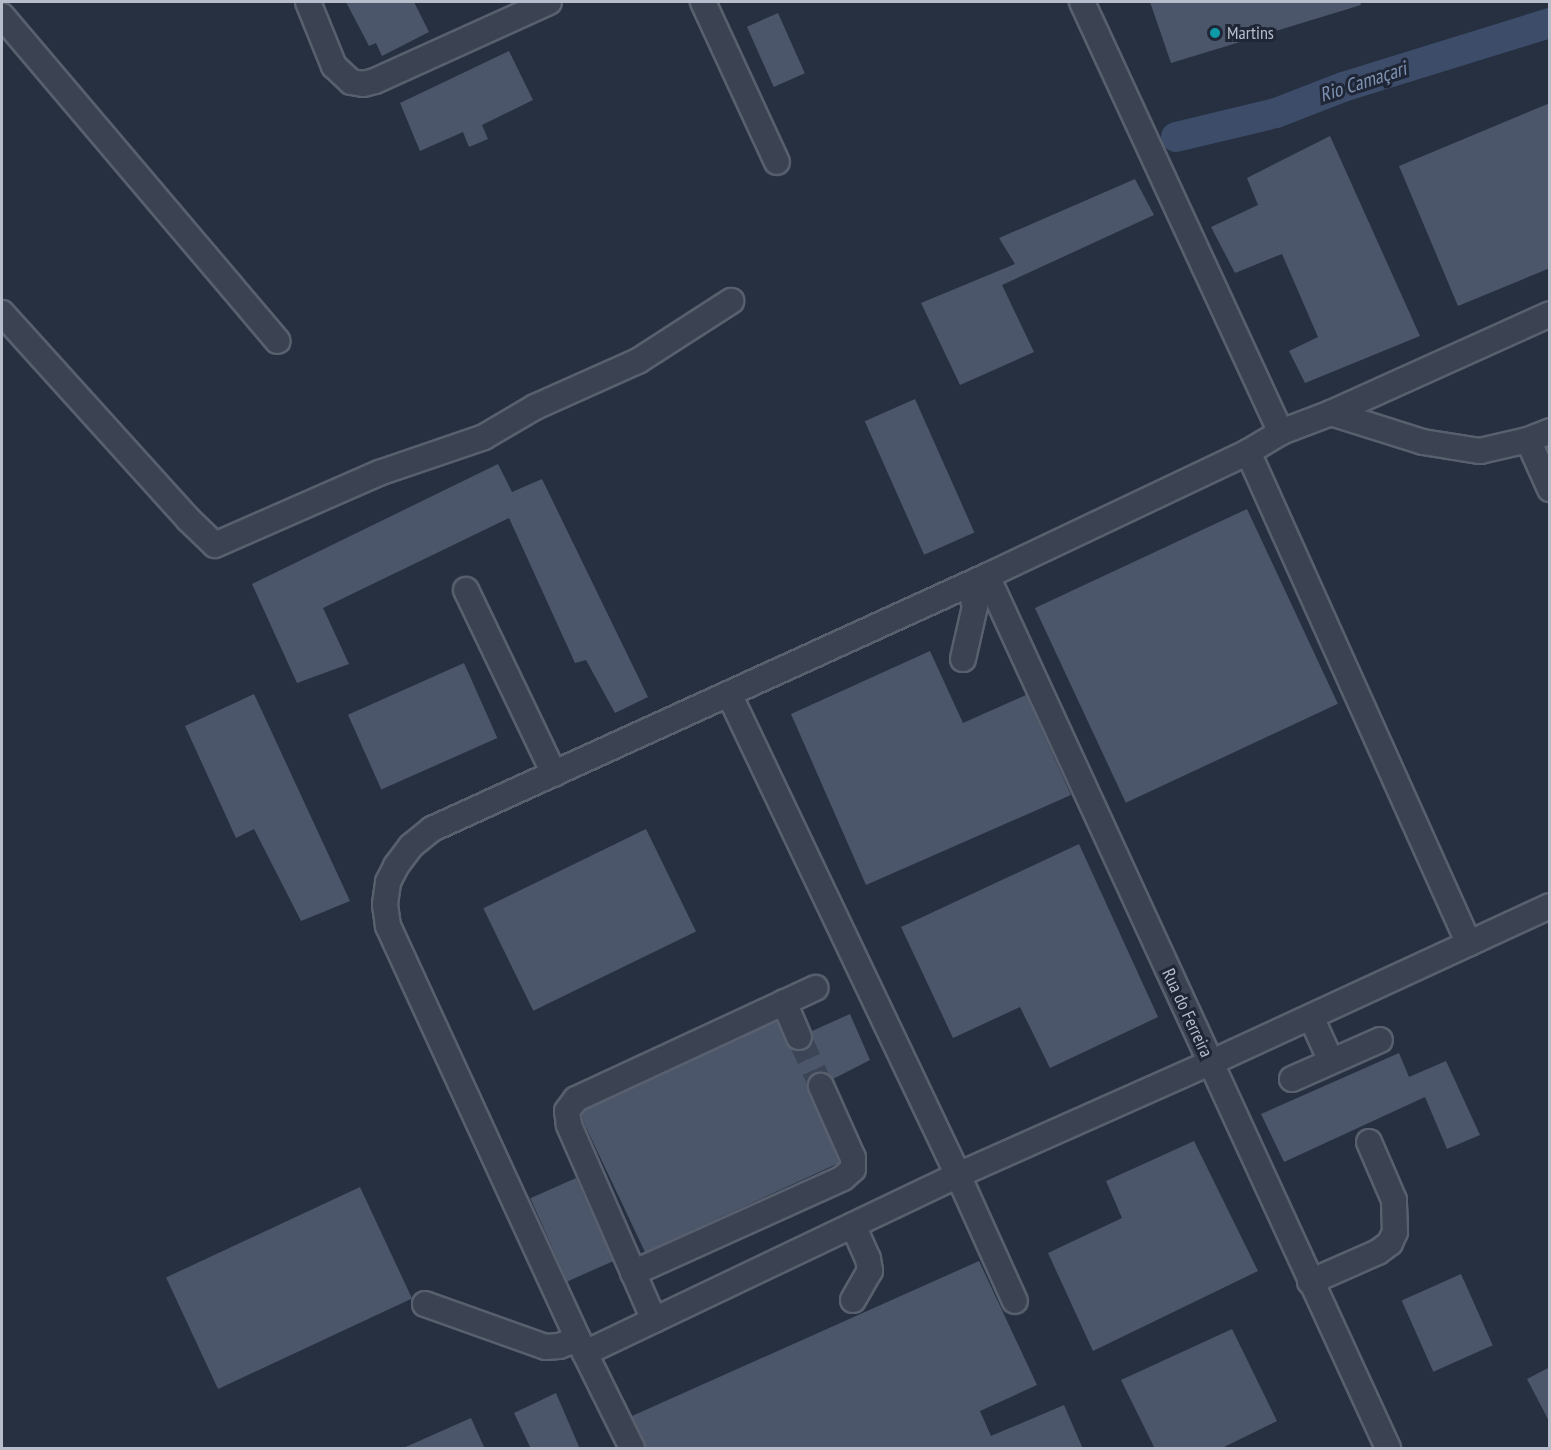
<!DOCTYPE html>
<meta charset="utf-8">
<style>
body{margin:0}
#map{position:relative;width:1551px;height:1450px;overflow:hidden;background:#263041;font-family:"PT Sans Narrow",sans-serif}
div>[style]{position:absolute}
.river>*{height:30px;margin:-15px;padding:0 15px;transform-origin:15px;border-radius:15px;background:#3c4c69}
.building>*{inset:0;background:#4c566a;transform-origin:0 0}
.minor-tunnel>*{height:24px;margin-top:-12px;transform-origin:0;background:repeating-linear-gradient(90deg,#3c4556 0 24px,transparent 0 36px)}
.roads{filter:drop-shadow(2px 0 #58606e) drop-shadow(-2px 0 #58606e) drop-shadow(0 2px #58606e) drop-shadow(0 -2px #58606e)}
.minor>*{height:24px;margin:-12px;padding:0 12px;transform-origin:12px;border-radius:12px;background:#3b4251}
.dots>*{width:16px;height:16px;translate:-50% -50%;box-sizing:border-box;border:3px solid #1f2736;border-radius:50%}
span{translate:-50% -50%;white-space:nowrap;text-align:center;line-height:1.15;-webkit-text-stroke:6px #1f2736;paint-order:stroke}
.poi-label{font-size:18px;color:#b7bdcb}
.left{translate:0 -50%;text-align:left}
.street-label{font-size:18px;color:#b7bdcb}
.water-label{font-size:20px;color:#7f91b2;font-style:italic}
.frame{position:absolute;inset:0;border:3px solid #b7bdcb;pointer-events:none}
</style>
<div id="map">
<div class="river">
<div style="left:1176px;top:137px;width:103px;rotate:-13.5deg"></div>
<div style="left:1276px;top:113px;width:72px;rotate:-21.2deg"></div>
<div style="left:1343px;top:87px;width:217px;rotate:-17.2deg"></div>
</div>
<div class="building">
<div style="clip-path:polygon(346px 2px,414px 2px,429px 32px,382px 56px,376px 43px,369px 46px)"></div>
<div style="clip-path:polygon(1150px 2px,1360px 2px,1361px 5px,1171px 63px)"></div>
<div style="left:778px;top:13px;width:66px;height:34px;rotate:66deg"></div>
<div style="clip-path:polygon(509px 51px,533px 100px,482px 125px,488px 139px,469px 147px,463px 132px,420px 151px,400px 103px)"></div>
<div style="clip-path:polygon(1550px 103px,1550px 268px,1458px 306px,1399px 166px)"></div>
<div style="clip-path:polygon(1330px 136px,1420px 336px,1305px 383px,1289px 351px,1318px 337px,1282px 254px,1235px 273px,1211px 227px,1258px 205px,1247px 178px)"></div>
<div style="clip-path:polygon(1135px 179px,1154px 215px,1002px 285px,1034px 352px,960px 385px,921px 303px,1015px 264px,999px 238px)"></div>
<div style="left:915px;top:399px;width:146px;height:55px;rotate:66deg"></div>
<div style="clip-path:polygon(498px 464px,512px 492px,542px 479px,648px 697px,615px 713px,586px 660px,575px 663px,509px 518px,323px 608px,349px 664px,297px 683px,252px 584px)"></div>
<div style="left:1247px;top:509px;width:215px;height:234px;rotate:65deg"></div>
<div style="clip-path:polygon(930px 651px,963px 723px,1026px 695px,1071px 795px,866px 885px,791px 714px)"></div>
<div style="left:464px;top:663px;width:82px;height:127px;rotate:66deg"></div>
<div style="clip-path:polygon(254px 694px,350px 901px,301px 921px,254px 829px,236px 838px,185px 726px)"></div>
<div style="left:646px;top:829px;width:114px;height:181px;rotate:64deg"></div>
<div style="clip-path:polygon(1079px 844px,1158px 1017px,1050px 1068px,1020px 1007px,953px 1038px,901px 927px)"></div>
<div style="clip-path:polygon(850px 1014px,870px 1060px,833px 1079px,823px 1072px,816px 1073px,809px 1078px,807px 1085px,839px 1163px,645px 1252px,583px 1121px,582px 1115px,585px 1110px,777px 1021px,790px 1048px,804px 1050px,811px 1045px,812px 1031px)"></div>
<div style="clip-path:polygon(1399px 1053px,1409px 1077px,1446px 1061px,1480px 1135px,1447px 1149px,1425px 1097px,1284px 1162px,1261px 1114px)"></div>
<div style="clip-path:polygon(1194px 1141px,1258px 1271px,1093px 1351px,1048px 1253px,1122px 1218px,1106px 1181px)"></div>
<div style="left:576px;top:1178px;width:91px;height:50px;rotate:66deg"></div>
<div style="left:360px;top:1187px;width:123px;height:214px;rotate:65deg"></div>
<div style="clip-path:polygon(979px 1261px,1037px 1385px,980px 1411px,991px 1436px,1064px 1405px,1083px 1449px,646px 1449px,632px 1416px)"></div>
<div style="left:1461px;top:1274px;width:78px;height:65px;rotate:66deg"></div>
<div style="clip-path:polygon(1232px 1329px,1277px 1421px,1220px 1449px,1155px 1449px,1121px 1380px)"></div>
<div style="clip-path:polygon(1550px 1367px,1550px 1423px,1527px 1379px)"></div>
<div style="clip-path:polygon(556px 1393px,580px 1449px,531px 1449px,514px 1413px)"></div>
<div style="clip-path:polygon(471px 1418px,485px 1449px,401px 1449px)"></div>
</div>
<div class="minor-tunnel">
<div style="left:799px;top:1037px;width:54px;rotate:65.8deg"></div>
</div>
<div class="roads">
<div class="minor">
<div style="left:308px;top:2px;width:69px;rotate:67.9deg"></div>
<div style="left:334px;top:66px;width:23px;rotate:43deg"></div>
<div style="left:351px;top:82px;width:12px;rotate:9deg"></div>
<div style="left:363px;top:84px;width:12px;rotate:-14deg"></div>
<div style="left:375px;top:81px;width:191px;rotate:-24.4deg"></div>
<div style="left:703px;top:2px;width:176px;rotate:65.2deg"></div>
<div style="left:1082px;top:2px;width:474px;rotate:65.2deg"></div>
<div style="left:2px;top:16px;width:426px;rotate:49.7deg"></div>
<div style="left:2px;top:313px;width:278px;rotate:47.9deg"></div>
<div style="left:188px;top:519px;width:37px;rotate:44deg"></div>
<div style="left:215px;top:545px;width:179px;rotate:-23.7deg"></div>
<div style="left:379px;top:473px;width:111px;rotate:-18.9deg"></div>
<div style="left:484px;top:437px;width:59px;rotate:-30.5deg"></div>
<div style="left:535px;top:407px;width:113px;rotate:-24.1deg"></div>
<div style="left:638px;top:361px;width:111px;rotate:-32.8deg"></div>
<div style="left:1331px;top:413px;width:96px;rotate:17.5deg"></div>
<div style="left:1423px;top:442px;width:58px;rotate:9deg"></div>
<div style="left:1480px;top:451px;width:49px;rotate:-12.9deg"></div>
<div style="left:1528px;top:440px;width:24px;rotate:-22deg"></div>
<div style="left:1528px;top:440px;width:54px;rotate:65.8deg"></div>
<div style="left:1248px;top:452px;width:539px;rotate:65.81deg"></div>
<div style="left:987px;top:576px;width:960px;rotate:65.3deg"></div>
<div style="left:466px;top:590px;width:204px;rotate:64.4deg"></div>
<div style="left:963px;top:659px;width:54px;rotate:-77.2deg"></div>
<div style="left:975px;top:606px;width:22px;rotate:-106deg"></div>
<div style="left:729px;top:694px;width:533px;rotate:64.54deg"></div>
<div style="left:958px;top:1175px;width:138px;rotate:65.7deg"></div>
<div style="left:784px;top:1002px;width:38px;rotate:67deg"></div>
<div style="left:1311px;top:1017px;width:48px;rotate:65.6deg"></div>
<div style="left:1292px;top:1079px;width:96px;rotate:-23.9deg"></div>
<div style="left:633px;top:1273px;width:230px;rotate:-24.3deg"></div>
<div style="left:843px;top:1178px;width:13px;rotate:-42deg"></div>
<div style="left:853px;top:1169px;width:11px;rotate:-90deg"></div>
<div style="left:853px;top:1158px;width:79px;rotate:-114deg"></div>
<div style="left:1310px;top:1282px;width:74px;rotate:-23.8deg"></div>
<div style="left:1378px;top:1252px;width:15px;rotate:-37deg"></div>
<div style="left:1390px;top:1243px;width:12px;rotate:-66deg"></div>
<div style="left:1395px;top:1232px;width:32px;rotate:-92deg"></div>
<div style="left:1394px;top:1200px;width:63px;rotate:-113.3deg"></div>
<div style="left:853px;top:1300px;width:34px;rotate:-60deg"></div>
<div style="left:870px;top:1271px;width:12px;rotate:-99deg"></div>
<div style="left:868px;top:1259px;width:37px;rotate:-114deg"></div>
<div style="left:425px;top:1304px;width:128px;rotate:19.6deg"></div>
<div style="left:546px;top:1347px;width:13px;rotate:-4deg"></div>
<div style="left:559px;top:1346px;width:20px;rotate:-20deg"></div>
<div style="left:654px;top:1320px;width:213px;rotate:-113.6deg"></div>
<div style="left:569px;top:1125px;width:14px;rotate:-98deg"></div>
<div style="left:567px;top:1111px;width:15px;rotate:-53deg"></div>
<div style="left:576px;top:1099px;width:264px;rotate:-24.9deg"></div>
<div style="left:585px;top:1353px;width:413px;rotate:-25.5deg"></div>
<div style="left:958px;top:1175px;width:276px;rotate:-24deg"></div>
<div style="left:1210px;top:1063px;width:374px;rotate:-24.8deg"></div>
<div style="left:632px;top:1448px;width:122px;rotate:-116.4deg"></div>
<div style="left:578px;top:1339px;width:455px;rotate:-114.7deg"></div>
<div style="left:388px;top:926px;width:22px;rotate:-98deg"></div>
<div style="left:385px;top:904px;width:22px;rotate:-82deg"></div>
<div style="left:388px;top:882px;width:18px;rotate:-63deg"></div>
<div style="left:396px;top:866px;width:25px;rotate:-53deg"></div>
<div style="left:411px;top:846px;width:27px;rotate:-39deg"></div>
<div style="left:432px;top:829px;width:610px;rotate:-24.51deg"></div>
<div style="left:987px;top:576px;width:289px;rotate:-25.4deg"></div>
<div style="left:1248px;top:452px;width:39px;rotate:-31deg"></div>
<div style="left:1281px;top:432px;width:53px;rotate:-20.8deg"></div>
<div style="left:1331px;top:413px;width:240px;rotate:-24.3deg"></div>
</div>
</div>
<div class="dots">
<div style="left:1215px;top:33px;background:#0f9aa8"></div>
</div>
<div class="poi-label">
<span class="left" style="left:1227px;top:33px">Martins</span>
</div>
<div class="street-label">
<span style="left:1187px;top:1013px;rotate:65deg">Rua do Ferreira</span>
</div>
<div class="water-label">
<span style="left:1363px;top:82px;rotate:-18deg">Rio Camaçari</span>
</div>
<div class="frame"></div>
</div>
